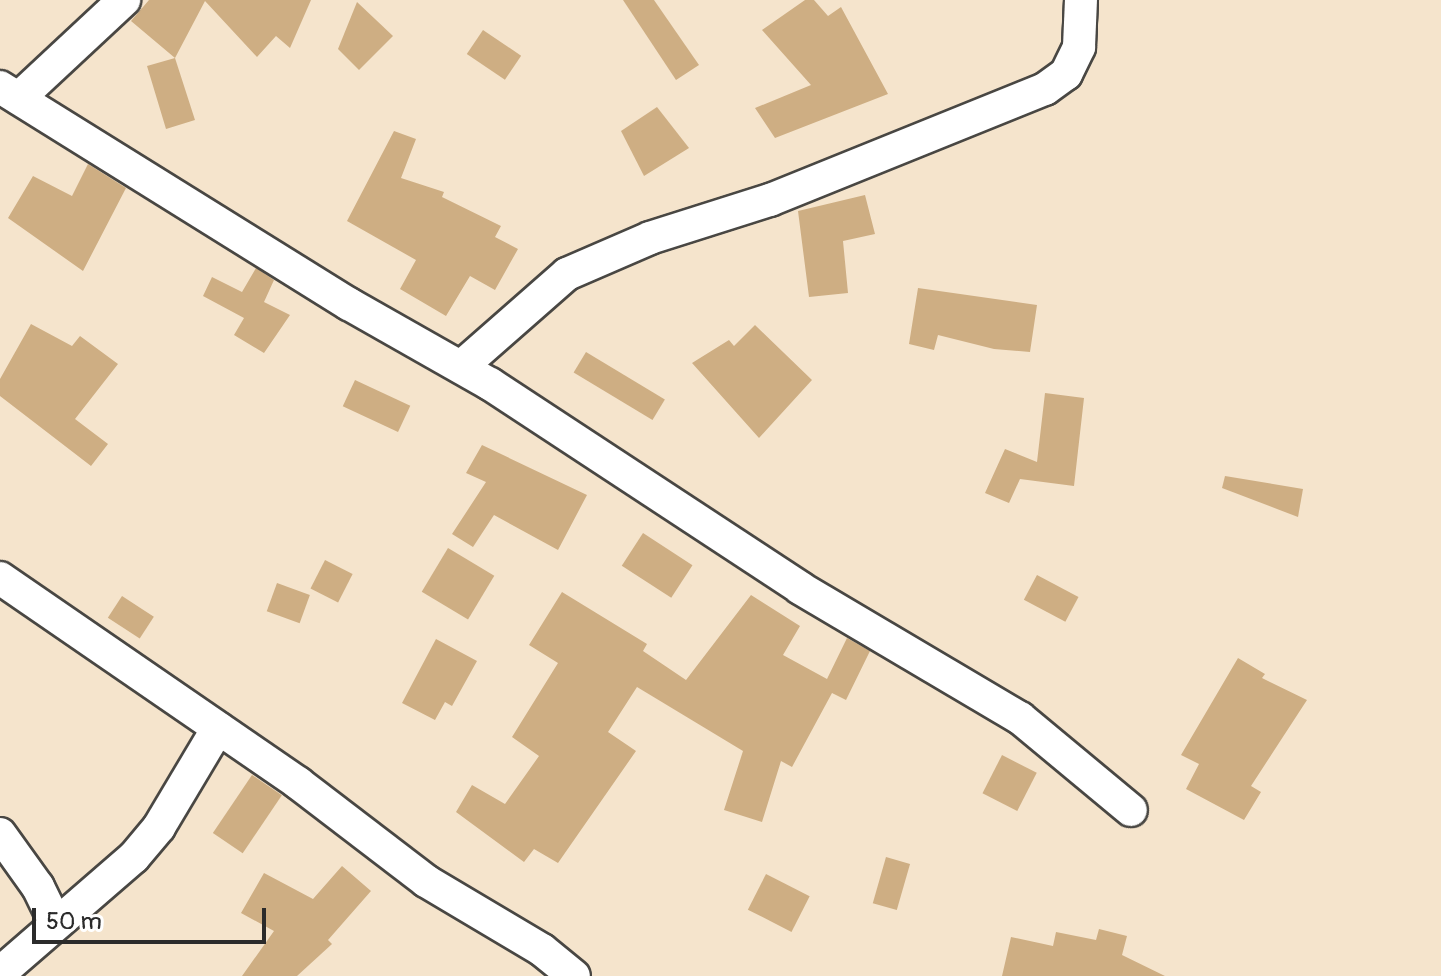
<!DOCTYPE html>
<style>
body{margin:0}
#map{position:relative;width:1441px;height:976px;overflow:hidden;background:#f5e4cc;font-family:Pangolin,sans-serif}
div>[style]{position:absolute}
.building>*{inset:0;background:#ceae83;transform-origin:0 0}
.roads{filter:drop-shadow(2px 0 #494743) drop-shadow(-2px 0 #494743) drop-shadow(0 2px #494743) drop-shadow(0 -2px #494743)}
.street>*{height:32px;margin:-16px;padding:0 16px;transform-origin:16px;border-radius:16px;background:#fff}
span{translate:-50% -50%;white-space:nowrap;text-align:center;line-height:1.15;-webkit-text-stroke:7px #fff;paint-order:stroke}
.scale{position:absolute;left:32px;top:908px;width:234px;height:36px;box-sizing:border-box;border:4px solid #2b2b2b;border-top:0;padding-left:10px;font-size:24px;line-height:28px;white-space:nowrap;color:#2b2b2b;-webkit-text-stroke:6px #fff;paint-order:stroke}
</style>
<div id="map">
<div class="building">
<div style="clip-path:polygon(149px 0,311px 0,290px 48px,276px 36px,257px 57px,205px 1px,175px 58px,195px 120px,166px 129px,147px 66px,175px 58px,131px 21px)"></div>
<div style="clip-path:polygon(623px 0,654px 0,699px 65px,676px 80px)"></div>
<div style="clip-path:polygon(805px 0,814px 0,828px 16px,841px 7px,888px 94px,775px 138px,755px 108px,811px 85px,762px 30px)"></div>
<div style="clip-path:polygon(357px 2px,393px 36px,359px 70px,338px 49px)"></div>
<div style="left:483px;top:30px;width:46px;height:29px;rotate:34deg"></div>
<div style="clip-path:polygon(657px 107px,689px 148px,644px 176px,621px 131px)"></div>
<div style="clip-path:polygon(394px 131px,416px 139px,401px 178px,444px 192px,442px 197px,501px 226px,495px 237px,518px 249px,495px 290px,470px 276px,446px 316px,400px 289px,416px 260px,347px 221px)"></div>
<div style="clip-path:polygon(88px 164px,126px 188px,83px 271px,8px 218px,33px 176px,72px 196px)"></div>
<div style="clip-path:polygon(865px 195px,875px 234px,843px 241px,848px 293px,809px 297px,798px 211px)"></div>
<div style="clip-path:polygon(256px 268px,274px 280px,264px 302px,290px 315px,264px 353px,234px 335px,244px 318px,203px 296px,212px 277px,242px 292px)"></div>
<div style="clip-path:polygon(918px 288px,1037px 305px,1030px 352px,994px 349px,938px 335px,934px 350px,909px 344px)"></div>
<div style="clip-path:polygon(31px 324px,72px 346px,80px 336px,118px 364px,75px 419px,108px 444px,91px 466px,0 396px,0 379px)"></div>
<div style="clip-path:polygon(755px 325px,812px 380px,759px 438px,692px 363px,729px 340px,734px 346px)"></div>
<div style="left:586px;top:352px;width:92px;height:24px;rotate:31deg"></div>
<div style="left:355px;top:380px;width:61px;height:29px;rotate:25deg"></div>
<div style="clip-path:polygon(1045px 393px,1084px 398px,1074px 486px,1020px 479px,1009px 503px,985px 493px,1005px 449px,1037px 462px)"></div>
<div style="clip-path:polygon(482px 445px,587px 495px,558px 550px,494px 515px,473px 547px,452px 534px,486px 482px,466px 473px)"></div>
<div style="clip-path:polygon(1225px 476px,1303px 489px,1298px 517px,1222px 488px)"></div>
<div style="left:643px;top:533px;width:59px;height:39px;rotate:33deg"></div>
<div style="left:448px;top:548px;width:54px;height:51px;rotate:31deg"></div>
<div style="left:325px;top:560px;width:31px;height:32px;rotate:27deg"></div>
<div style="left:1037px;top:575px;width:47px;height:28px;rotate:28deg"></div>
<div style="left:277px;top:583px;width:35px;height:30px;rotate:20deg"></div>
<div style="clip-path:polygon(562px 592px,647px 644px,643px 651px,686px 680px,751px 595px,800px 626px,783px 655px,827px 679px,847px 638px,870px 651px,846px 700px,832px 693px,792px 767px,781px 761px,762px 822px,724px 810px,743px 751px,637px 687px,608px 732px,636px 751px,558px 863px,534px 849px,524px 862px,456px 812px,472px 785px,505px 804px,539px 756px,512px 737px,558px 663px,529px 645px)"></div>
<div style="left:122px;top:596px;width:38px;height:26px;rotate:33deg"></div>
<div style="clip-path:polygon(436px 639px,477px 661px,452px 706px,445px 702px,435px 720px,402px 703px)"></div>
<div style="clip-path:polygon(1238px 658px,1265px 674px,1262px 678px,1307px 700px,1251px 786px,1261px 792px,1244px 820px,1186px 789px,1199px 764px,1181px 755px)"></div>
<div style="left:1002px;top:755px;width:39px;height:43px;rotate:27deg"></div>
<div style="left:252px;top:775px;width:36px;height:70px;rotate:34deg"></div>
<div style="left:886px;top:857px;width:25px;height:48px;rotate:16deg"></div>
<div style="clip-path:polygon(342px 866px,371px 891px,328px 940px,332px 944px,297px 976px,242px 976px,274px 931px,241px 913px,264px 873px,313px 899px)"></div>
<div style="left:766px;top:874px;width:49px;height:40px;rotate:27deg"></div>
<div style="clip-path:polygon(1099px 929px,1127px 936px,1122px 955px,1165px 976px,1002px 976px,1011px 937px,1053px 946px,1056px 932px,1096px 940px)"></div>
</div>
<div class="roads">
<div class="street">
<div style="left:0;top:87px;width:411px;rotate:31.9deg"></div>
<div style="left:349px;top:304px;width:162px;rotate:29.6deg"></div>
<div style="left:490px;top:384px;width:371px;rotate:33.3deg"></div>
<div style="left:800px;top:588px;width:256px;rotate:30.6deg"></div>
<div style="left:1020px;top:718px;width:144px;rotate:39.7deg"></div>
<div style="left:19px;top:98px;width:144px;rotate:-43deg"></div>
<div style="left:461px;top:367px;width:141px;rotate:-41.3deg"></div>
<div style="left:567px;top:274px;width:90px;rotate:-23.4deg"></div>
<div style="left:650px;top:238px;width:126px;rotate:-17.6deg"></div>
<div style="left:770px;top:200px;width:297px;rotate:-22deg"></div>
<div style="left:1045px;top:89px;width:26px;rotate:-36deg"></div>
<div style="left:1066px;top:74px;width:30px;rotate:-64deg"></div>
<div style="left:1079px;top:47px;width:47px;rotate:-87.6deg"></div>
<div style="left:0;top:578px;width:362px;rotate:34.5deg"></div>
<div style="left:298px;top:783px;width:161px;rotate:37.4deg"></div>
<div style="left:426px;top:881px;width:135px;rotate:30.7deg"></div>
<div style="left:542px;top:950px;width:41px;rotate:39.1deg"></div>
<div style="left:0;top:834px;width:65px;rotate:54.4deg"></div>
<div style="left:38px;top:887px;width:39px;rotate:64deg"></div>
<div style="left:0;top:973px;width:177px;rotate:-40.9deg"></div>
<div style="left:134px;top:857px;width:39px;rotate:-50deg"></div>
<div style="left:159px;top:827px;width:115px;rotate:-59.2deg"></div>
</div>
</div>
<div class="scale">50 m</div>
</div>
